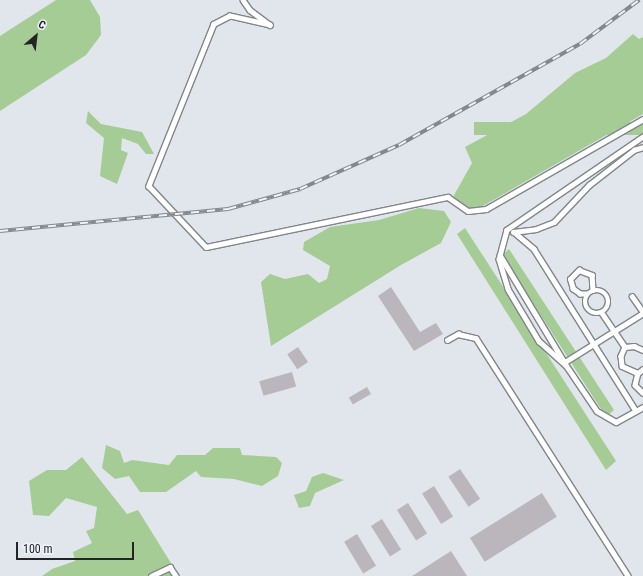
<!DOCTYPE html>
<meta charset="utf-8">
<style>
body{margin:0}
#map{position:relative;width:643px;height:576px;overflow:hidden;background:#e1e6ec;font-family:"Roboto Condensed",sans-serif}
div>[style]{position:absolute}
.green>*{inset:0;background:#a5cc94;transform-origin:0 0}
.building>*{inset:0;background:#bbb6bb;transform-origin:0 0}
.roads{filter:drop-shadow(1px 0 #82868b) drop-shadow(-1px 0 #82868b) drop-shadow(0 1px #82868b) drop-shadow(0 -1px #82868b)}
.lane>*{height:4.5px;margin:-2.25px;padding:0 2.25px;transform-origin:2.25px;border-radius:2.25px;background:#fff}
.lane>.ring{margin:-2.25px;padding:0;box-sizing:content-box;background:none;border:4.5px solid #fff;border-radius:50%}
.rail>*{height:4px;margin-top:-2px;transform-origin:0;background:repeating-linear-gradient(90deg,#eef3f9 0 8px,#84878b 0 16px);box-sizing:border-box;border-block:1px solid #84878b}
span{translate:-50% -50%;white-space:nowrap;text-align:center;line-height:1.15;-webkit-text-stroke:4px #eef3f9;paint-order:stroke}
.north{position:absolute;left:16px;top:16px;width:40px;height:40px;-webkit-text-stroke:3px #eef3f9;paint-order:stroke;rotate:28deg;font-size:11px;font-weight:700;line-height:16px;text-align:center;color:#222426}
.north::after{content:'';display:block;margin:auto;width:14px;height:18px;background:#222426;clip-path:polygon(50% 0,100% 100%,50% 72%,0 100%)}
.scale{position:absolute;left:16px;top:542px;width:118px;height:18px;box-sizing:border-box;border:2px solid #222426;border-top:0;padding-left:5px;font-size:12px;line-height:14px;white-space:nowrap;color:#222426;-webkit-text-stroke:3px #eef3f9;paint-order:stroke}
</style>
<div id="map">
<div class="green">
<div style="clip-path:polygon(56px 0,90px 0,100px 17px,101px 35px,86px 55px,0 111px,0 36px)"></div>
<div style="clip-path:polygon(633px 34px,639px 39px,643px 37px,643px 114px,476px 210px,459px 206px,453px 197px,472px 163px,465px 147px,526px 114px,575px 73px,606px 58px)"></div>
<div style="clip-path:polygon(88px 111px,101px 124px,142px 132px,154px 154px,146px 154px,138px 144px,122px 138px,121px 150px,128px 153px,117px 184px,100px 176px,104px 138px,86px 123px)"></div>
<div style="left:643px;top:122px;width:13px;height:169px;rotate:90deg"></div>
<div style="clip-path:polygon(419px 208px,444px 211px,451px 222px,441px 243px,401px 265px,271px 346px,261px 282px,270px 274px,285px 279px,308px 274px,319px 283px,327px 279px,330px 266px,303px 250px,304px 242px,330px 227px,379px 220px)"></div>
<div style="clip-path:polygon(465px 228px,616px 461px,606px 470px,457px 234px)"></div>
<div style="clip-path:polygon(509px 249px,614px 410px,606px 417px,502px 255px)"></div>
<div style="clip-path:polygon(106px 445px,120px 451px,124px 463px,132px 460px,169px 465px,177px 455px,205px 455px,213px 448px,240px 448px,242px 455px,276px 457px,282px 463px,278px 476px,262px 486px,234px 479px,201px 477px,196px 471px,166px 492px,140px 492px,129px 476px,115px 479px,102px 468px)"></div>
<div style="clip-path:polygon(82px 457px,127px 514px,138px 510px,179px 576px,42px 576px,52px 569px,75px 561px,73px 552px,92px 543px,86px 531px,94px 528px,97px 507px,66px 498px,49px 516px,33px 515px,29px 481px,47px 470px,66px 470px)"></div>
<div style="clip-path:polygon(323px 473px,344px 480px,315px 493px,310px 506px,299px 508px,294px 495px,306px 491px,312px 477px)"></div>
</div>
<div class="building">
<div style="clip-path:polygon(391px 287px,420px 332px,436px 323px,443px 334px,414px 351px,378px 296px)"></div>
<div style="left:298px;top:347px;width:18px;height:13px;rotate:56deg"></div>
<div style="left:292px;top:372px;width:15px;height:34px;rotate:74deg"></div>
<div style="left:367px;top:387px;width:8px;height:21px;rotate:60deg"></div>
<div style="left:460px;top:469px;width:36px;height:14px;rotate:56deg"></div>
<div style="left:434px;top:486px;width:36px;height:14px;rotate:58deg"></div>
<div style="left:542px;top:493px;width:28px;height:85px;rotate:58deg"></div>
<div style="left:408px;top:503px;width:36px;height:13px;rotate:58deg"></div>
<div style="left:382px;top:519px;width:36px;height:13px;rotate:58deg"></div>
<div style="left:357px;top:534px;width:37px;height:15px;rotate:59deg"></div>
<div style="clip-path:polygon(451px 551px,467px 576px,412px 576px)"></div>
</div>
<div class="roads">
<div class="lane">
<div style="left:243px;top:0;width:12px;rotate:55deg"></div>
<div style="left:250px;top:10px;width:25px;rotate:37deg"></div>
<div style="left:270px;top:25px;width:41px;rotate:-167.3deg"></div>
<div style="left:230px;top:16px;width:18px;rotate:153deg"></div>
<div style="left:214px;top:24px;width:175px;rotate:111.9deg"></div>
<div style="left:149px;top:186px;width:83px;rotate:46.9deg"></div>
<div style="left:206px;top:247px;width:247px;rotate:-11.7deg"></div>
<div style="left:448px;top:197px;width:24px;rotate:35deg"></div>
<div style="left:468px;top:211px;width:18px;rotate:-6deg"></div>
<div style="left:486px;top:209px;width:181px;rotate:-29.8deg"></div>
<div style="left:643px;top:137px;width:165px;rotate:145.6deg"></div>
<div style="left:507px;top:230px;width:30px;rotate:105deg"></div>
<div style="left:499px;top:259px;width:31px;rotate:73deg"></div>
<div style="left:508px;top:289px;width:61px;rotate:59.2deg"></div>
<div style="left:539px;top:341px;width:36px;rotate:42deg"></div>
<div style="left:566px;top:365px;width:55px;rotate:56deg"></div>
<div style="left:597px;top:411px;width:22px;rotate:30deg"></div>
<div style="left:616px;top:422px;width:31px;rotate:-29deg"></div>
<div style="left:513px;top:232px;width:23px;rotate:-7deg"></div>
<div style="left:536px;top:229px;width:19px;rotate:-21deg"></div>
<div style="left:554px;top:222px;width:51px;rotate:-46.6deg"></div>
<div style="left:589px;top:185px;width:57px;rotate:-37.9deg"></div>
<div style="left:634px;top:150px;width:9px;rotate:-18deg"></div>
<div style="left:514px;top:232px;width:26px;rotate:40deg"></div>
<div style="left:534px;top:249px;width:191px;rotate:57.8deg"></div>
<div style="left:500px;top:255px;width:122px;rotate:59deg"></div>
<div class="ring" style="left:585px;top:290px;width:19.5px;height:19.5px"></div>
<div style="left:587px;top:294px;width:7px;rotate:180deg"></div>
<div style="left:580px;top:294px;width:9px;rotate:-144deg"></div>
<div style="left:573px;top:289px;width:10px;rotate:-107deg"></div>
<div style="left:570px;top:279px;width:13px;rotate:-45deg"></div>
<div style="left:579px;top:270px;width:14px;rotate:21deg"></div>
<div style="left:592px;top:275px;width:15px;rotate:86deg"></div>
<div style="left:632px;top:296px;width:19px;rotate:55deg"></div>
<div style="left:602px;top:313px;width:41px;rotate:55.9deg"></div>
<div style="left:447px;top:340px;width:13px;rotate:-29deg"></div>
<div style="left:458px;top:334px;width:18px;rotate:13deg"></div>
<div style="left:476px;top:338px;width:282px;rotate:57.4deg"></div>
<div style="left:625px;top:347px;width:10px;rotate:114deg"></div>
<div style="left:621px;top:356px;width:10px;rotate:84deg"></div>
<div style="left:622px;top:366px;width:17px;rotate:24deg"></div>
<div style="left:638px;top:373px;width:6px;rotate:-39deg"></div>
<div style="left:625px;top:347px;width:9px;rotate:-6deg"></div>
<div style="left:634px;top:346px;width:10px;rotate:24deg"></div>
<div style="left:565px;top:362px;width:92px;rotate:-32.1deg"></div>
<div style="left:638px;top:373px;width:12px;rotate:104deg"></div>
<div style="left:635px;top:385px;width:11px;rotate:45deg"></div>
<div style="left:151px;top:576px;width:21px;rotate:-25deg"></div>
<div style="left:170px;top:567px;width:11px;rotate:56deg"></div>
</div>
</div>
<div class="rail">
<div style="left:0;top:231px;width:229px;rotate:-5.5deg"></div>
<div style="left:228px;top:209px;width:75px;rotate:-15.5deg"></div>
<div style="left:300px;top:189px;width:108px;rotate:-24deg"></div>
<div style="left:399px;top:145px;width:207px;rotate:-29.2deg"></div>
<div style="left:580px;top:44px;width:74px;rotate:-36.7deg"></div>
</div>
<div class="north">С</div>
<div class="scale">100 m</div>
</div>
